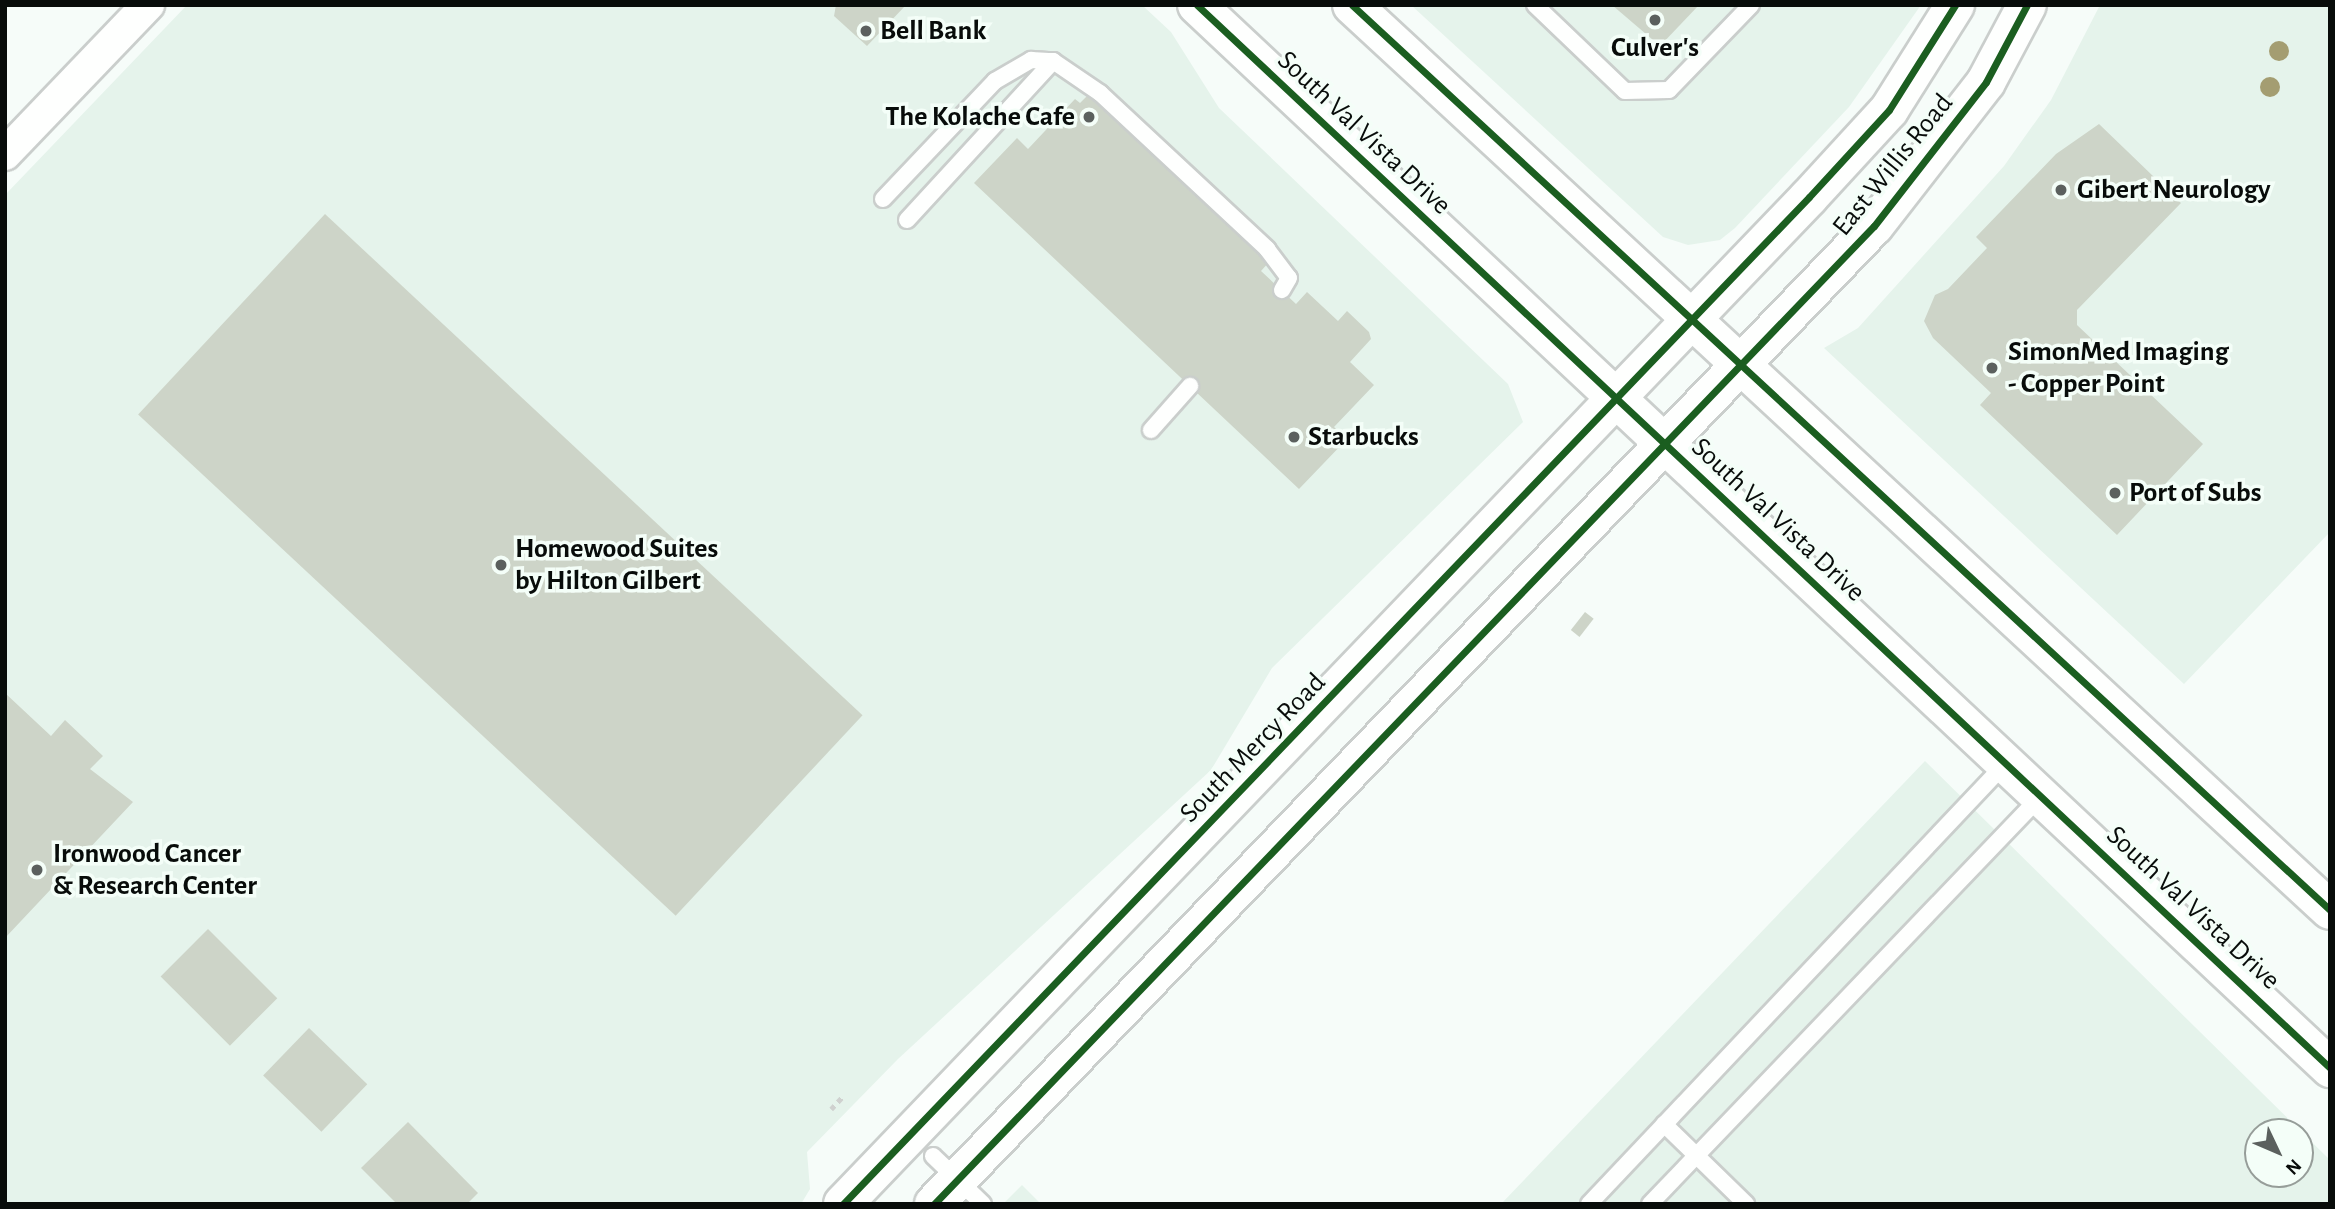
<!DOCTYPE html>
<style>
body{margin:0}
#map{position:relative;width:2335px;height:1209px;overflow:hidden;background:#f6fcf9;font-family:"Alegreya Sans",sans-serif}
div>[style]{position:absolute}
.built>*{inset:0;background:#e5f3eb}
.building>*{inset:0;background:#cdd4c8;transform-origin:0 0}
.path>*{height:4.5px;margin-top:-2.25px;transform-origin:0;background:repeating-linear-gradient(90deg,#cfd1cf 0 5px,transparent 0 10px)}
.roads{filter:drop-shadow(2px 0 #cacecc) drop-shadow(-2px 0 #cacecc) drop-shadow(0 2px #cacecc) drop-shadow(0 -2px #cacecc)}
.lane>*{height:16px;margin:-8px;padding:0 8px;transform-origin:8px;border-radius:8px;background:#fefffe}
.street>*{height:32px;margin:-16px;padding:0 16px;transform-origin:16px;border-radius:16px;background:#fefffe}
.secondary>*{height:38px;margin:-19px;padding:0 19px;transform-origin:19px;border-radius:19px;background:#fefffe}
.cycleway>*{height:7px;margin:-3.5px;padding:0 3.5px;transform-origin:3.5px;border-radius:3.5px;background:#1b5e20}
.trees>*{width:20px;height:20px;margin:-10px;border-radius:50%;background:#a49d71}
.dots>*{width:19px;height:19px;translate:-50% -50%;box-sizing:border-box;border:4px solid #f4fef8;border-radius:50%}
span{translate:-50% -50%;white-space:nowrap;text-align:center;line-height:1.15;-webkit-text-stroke:7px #f4fef8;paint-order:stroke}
.poi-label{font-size:28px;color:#080c0a;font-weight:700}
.left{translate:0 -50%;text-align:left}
.right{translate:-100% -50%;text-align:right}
.street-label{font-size:28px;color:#080c0a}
.frame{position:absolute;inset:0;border:7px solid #080c0a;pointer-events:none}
.north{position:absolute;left:2244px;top:1118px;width:70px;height:70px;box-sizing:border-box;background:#f4fef8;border:2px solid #969d99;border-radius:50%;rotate:134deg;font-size:19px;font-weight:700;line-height:28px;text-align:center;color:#080c0a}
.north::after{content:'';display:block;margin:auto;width:24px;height:32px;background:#5b605e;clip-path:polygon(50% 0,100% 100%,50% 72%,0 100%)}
</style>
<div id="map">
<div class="built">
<div style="clip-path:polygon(187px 5px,1142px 5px,1171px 32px,1219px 108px,1508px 384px,1523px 422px,1272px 668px,1211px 770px,898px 1059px,807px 1152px,810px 1189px,801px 1204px,5px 1204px,5px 195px)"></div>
<div style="clip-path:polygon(1411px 5px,1921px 5px,1849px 107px,1735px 228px,1720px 240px,1688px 245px,1663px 237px)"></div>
<div style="clip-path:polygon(2100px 5px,2330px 5px,2330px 532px,2184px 684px,1824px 348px,1858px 328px,2004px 166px,2051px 100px)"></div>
<div style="clip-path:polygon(evenodd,1925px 761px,2330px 1160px,2330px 1204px,1501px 1204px,1925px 761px,2258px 1132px,2300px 1132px,2300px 1174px,2258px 1174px,2258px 1132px)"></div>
<div style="clip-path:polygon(1022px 1185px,1041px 1204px,1003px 1204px)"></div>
</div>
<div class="building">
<div style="clip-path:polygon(836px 5px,906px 5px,867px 46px,834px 16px)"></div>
<div style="clip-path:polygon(1612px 5px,1699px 5px,1660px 46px)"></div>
<div style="clip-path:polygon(1092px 91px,1270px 261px,1261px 271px,1296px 304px,1307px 292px,1338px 321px,1347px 311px,1369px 332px,1371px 339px,1350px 362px,1374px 385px,1334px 427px,1347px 439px,1299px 489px,974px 183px,1017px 138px,1028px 149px,1075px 99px,1080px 103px)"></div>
<div style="clip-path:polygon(2099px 124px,2181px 203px,2077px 310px,2077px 325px,2203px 444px,2117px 535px,1980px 405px,1991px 393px,1933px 338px,1924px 321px,1935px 295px,1948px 289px,1987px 248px,1976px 237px,2056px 154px)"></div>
<div style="left:325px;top:214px;width:735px;height:274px;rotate:43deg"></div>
<div style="left:1585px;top:612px;width:11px;height:23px;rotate:38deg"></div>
<div style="clip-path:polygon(5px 693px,51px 736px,65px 720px,103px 756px,90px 769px,133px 802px,5px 938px)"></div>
<div style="left:208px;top:929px;width:98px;height:67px;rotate:45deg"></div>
<div style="left:309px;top:1028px;width:81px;height:66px;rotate:44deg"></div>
<div style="clip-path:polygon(408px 1122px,478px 1193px,467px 1204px,397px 1204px,361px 1168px)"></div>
</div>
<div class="path">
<div style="left:831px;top:1109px;width:18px;rotate:-47deg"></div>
</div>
<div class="roads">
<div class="lane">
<div style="left:1535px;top:5px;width:124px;rotate:43.7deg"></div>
<div style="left:1625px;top:91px;width:44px;rotate:-1.3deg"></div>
<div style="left:1669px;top:90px;width:118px;rotate:-46deg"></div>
<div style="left:883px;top:199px;width:163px;rotate:-46.5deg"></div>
<div style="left:995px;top:81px;width:42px;rotate:-30.3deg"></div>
<div style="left:1031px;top:60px;width:22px;rotate:3deg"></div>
<div style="left:1053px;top:61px;width:57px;rotate:34.2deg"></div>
<div style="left:1100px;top:93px;width:229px;rotate:43deg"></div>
<div style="left:1267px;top:249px;width:36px;rotate:53deg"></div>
<div style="left:1289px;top:278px;width:14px;rotate:120deg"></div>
<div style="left:907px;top:220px;width:216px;rotate:-47.4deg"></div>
<div style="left:1151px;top:430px;width:59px;rotate:-48.4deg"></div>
<div style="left:1664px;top:1124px;width:115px;rotate:44.3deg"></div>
<div style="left:933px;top:1156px;width:69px;rotate:43.8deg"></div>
<div style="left:1589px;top:1204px;width:606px;rotate:-46.61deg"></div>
<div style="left:1650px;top:1204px;width:565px;rotate:-46.22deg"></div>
</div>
<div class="street">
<div style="left:5px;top:154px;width:207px;rotate:-46.2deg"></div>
</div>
<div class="secondary">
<div style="left:1197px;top:5px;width:1554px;rotate:43.17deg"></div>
<div style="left:1352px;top:5px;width:1332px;rotate:42.78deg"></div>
<div style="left:843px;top:1204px;width:1395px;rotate:-46.19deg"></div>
<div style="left:1809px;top:197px;width:118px;rotate:-47.4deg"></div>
<div style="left:1889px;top:110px;width:124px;rotate:-57.8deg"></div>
<div style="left:934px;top:1204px;width:1356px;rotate:-46.14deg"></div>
<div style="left:1874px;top:226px;width:182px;rotate:-52.1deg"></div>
<div style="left:1986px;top:82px;width:87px;rotate:-62deg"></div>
</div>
</div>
<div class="cycleway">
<div style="left:1197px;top:5px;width:1554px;rotate:43.17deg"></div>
<div style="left:1352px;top:5px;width:1332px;rotate:42.78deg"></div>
<div style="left:843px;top:1204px;width:1395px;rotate:-46.19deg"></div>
<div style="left:1809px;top:197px;width:118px;rotate:-47.4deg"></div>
<div style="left:1889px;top:110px;width:124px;rotate:-57.8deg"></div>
<div style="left:934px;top:1204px;width:1356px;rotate:-46.14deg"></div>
<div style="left:1874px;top:226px;width:182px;rotate:-52.1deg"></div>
<div style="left:1986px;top:82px;width:87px;rotate:-62deg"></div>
</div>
<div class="trees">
<div style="left:2279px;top:51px"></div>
<div style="left:2270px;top:87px"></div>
</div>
<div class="dots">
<div style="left:1655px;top:20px;background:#5b605e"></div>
<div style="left:866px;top:31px;background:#5b605e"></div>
<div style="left:1089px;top:117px;background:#5b605e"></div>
<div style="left:2061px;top:190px;background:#5b605e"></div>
<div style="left:1992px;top:368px;background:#5b605e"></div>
<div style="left:1294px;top:437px;background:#5b605e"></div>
<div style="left:2115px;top:493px;background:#5b605e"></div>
<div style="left:501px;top:565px;background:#5b605e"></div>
<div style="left:37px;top:870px;background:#5b605e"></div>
</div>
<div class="poi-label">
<span class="left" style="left:880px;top:31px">Bell Bank</span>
<span style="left:1655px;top:48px">Culver's</span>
<span class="right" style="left:1075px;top:117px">The Kolache Cafe</span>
<span class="left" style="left:2077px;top:190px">Gibert Neurology</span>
<span class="left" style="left:2008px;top:368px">SimonMed Imaging<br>- Copper Point</span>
<span class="left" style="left:1308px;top:437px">Starbucks</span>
<span class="left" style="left:2129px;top:493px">Port of Subs</span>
<span class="left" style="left:515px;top:565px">Homewood Suites<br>by Hilton Gilbert</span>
<span class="left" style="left:53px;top:870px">Ironwood Cancer<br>&amp; Research Center</span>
</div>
<div class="street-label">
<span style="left:1364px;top:133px;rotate:43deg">South Val Vista Drive</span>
<span style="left:1893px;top:165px;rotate:-51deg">East Willis Road</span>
<span style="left:1778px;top:520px;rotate:43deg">South Val Vista Drive</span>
<span style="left:1253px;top:748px;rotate:-46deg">South Mercy Road</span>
<span style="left:2193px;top:908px;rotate:43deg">South Val Vista Drive</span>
</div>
<div class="frame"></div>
<div class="north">N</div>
</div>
